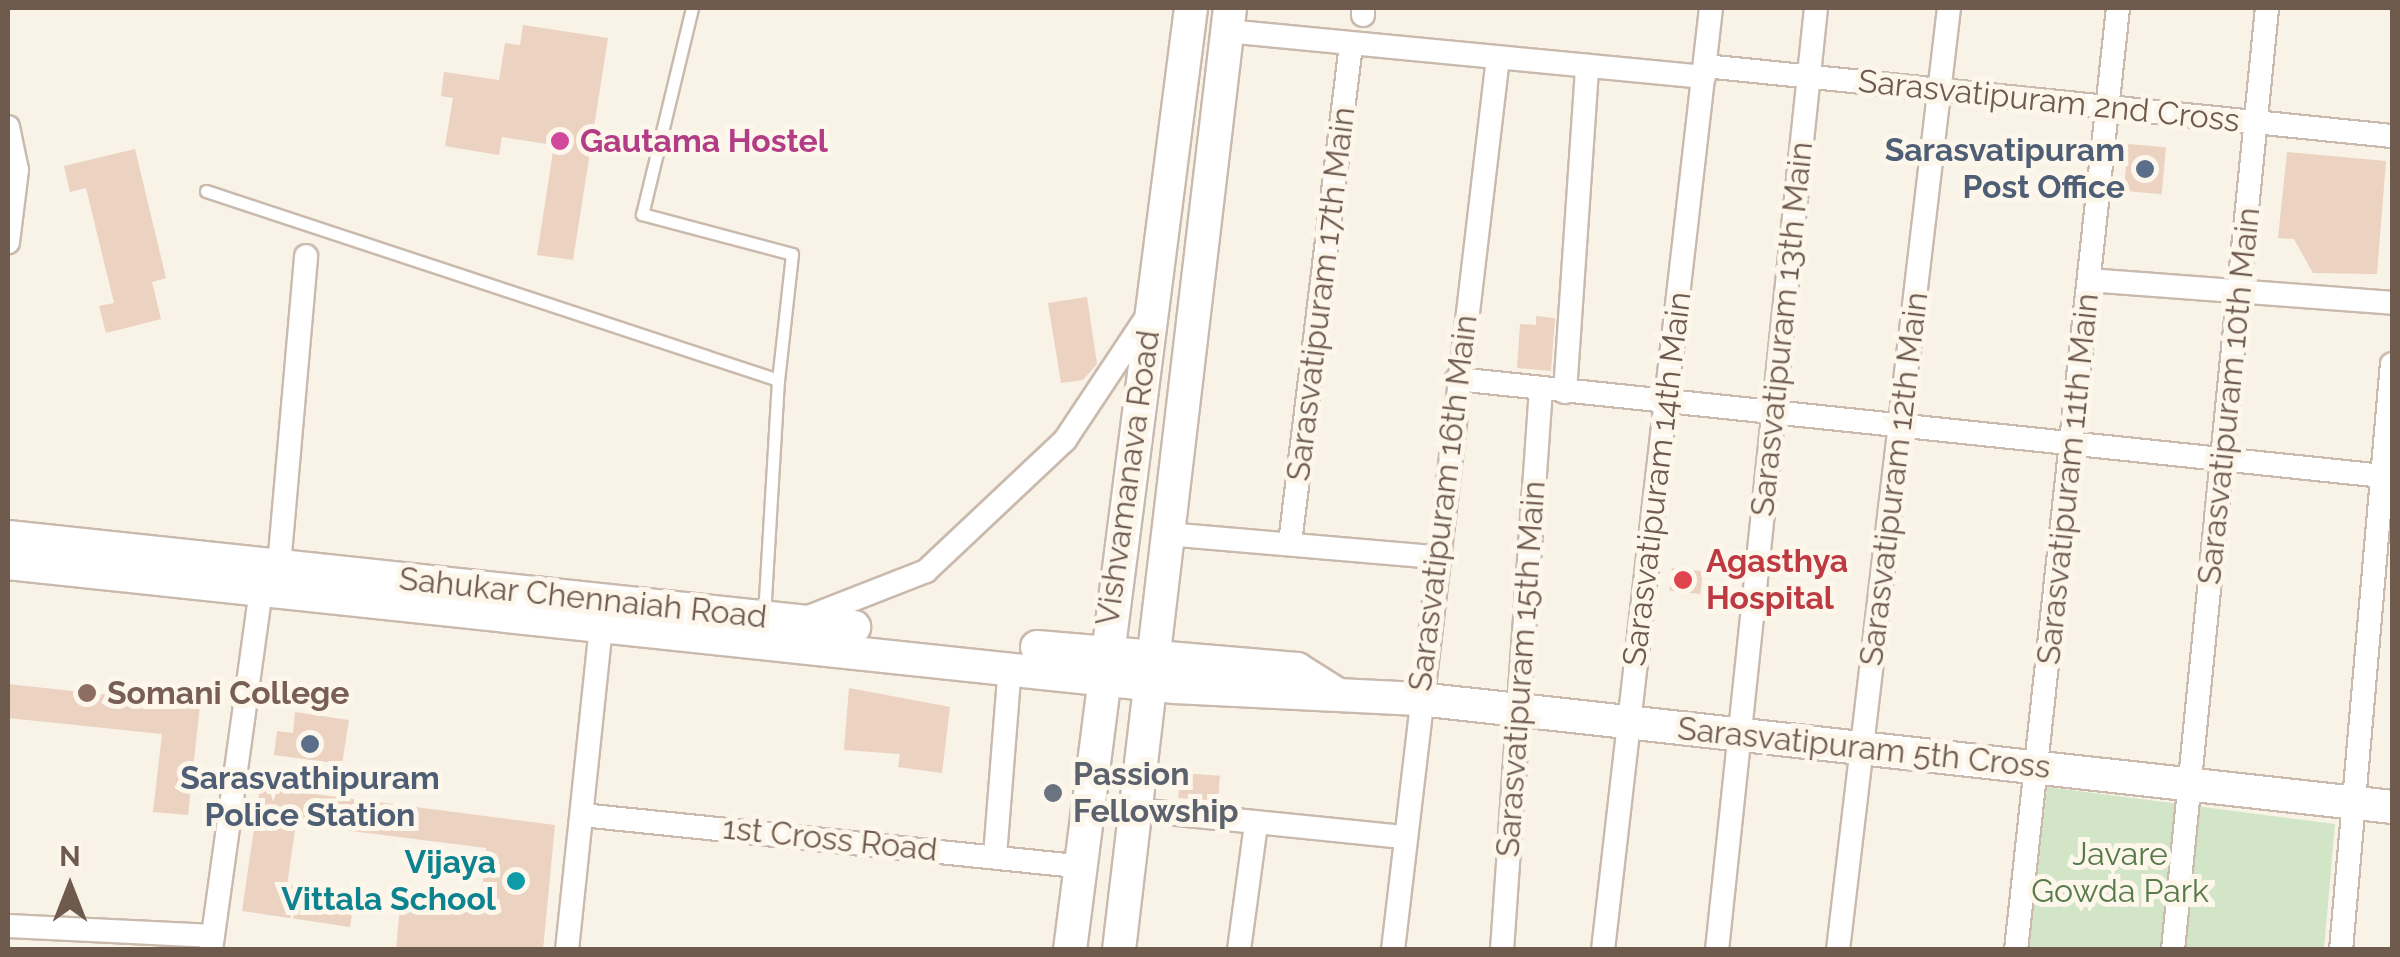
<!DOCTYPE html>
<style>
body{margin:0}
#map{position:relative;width:2400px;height:957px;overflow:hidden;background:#f9f2e6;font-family:Raleway,sans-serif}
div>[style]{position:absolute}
.green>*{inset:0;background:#d2e5c6}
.building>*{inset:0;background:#ebd2c1;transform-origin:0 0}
.roads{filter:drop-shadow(2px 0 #c9baad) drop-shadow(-2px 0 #c9baad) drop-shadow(0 2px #c9baad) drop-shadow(0 -2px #c9baad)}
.lane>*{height:11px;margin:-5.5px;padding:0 5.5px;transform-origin:5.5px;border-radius:5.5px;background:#fff}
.street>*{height:22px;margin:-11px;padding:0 11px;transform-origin:11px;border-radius:11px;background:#fff}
.secondary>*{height:32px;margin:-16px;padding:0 16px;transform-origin:16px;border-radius:16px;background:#fff}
.dots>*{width:28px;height:28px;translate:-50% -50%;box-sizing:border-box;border:5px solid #fdf6eb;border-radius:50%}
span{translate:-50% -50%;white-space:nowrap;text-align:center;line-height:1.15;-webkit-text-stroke:10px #fdf6eb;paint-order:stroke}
.street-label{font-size:32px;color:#6f5a4e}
.hotel-label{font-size:32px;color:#b23c85;font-weight:700}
.left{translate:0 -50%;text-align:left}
.service-label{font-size:32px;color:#4e5e75;font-weight:700}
.right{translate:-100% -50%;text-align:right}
.health-label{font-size:32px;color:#be3a42;font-weight:700}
.education-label{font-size:32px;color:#785e54;font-weight:700}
.worship-label{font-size:32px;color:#5b616d;font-weight:700}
.park-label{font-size:32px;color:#577a4a}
.culture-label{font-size:32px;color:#0d838f;font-weight:700}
.frame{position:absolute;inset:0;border:10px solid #6f5a4e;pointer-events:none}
.north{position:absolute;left:20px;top:837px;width:100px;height:100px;-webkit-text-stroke:8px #fdf6eb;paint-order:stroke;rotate:0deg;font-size:28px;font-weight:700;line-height:40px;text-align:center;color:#6f5a4e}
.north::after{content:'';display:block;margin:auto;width:35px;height:45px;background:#6f5a4e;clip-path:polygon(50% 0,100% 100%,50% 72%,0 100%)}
</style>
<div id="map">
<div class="green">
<div style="clip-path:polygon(2047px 787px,2335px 824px,2324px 949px,2029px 950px)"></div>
</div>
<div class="building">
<div style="clip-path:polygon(523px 25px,608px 38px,573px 260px,537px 255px,554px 145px,502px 137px,499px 155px,445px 146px,453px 98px,441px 96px,444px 72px,499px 80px,505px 43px,520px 45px)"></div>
<div style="left:2128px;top:144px;width:38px;height:47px;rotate:5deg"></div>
<div style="clip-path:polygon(135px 149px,166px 278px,152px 282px,161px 319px,106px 333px,99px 306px,114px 303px,86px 188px,70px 192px,64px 166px)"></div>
<div style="clip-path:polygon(2287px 152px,2386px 161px,2377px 274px,2313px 273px,2294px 239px,2278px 238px)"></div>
<div style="clip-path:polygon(1087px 297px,1097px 364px,1083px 380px,1061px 383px,1048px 303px)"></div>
<div style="clip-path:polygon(1536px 316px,1555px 318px,1551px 371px,1517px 368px,1520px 324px,1536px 325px)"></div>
<div style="left:1672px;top:568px;width:31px;height:23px;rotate:6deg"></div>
<div style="clip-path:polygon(8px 684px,200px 705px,188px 815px,153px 812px,162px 734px,8px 718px)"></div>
<div style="clip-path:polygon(849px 688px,950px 707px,942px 773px,898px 767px,900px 754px,844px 750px)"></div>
<div style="clip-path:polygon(295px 712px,349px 720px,342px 764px,274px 755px,277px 731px,293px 733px)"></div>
<div style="left:1180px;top:773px;width:40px;height:25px;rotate:4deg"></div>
<div style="clip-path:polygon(260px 787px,555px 825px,543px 950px,396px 950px,400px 905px,480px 913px,486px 848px,296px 824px,287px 885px,355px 895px,350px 927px,242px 911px)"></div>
</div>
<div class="roads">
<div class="lane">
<div style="left:692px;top:8px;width:212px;rotate:103.6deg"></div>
<div style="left:642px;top:214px;width:155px;rotate:14.9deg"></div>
<div style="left:792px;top:254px;width:127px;rotate:96.3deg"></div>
<div style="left:206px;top:191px;width:602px;rotate:18.28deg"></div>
<div style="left:778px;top:380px;width:234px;rotate:93.4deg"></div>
</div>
<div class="street">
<div style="left:1363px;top:8px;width:7px;rotate:90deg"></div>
<div style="left:1227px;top:31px;width:479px;rotate:5.5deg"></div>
<div style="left:1705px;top:66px;width:691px;rotate:5.82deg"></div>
<div style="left:8px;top:127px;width:44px;rotate:78.2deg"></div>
<div style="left:17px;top:170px;width:73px;rotate:97.1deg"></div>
<div style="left:2089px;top:280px;width:304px;rotate:4.3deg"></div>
<div style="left:1457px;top:379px;width:940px;rotate:5.98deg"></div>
<div style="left:1565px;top:392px;width:327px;rotate:-86.1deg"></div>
<div style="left:1166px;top:534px;width:271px;rotate:4.9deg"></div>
<div style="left:1290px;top:543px;width:502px;rotate:-83.02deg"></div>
<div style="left:279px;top:566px;width:311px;rotate:-85deg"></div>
<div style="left:806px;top:618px;width:129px;rotate:-21.4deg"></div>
<div style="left:926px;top:571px;width:191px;rotate:-43.3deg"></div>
<div style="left:1065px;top:440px;width:143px;rotate:-56.4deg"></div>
<div style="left:1137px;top:810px;width:269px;rotate:5.8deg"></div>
<div style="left:582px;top:815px;width:498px;rotate:5.9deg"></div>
<div style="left:995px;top:856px;width:191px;rotate:-85.5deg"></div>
<div style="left:8px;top:926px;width:205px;rotate:2.8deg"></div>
<div style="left:211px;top:950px;width:377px;rotate:-82.1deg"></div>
<div style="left:567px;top:950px;width:328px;rotate:-84deg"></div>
<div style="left:1239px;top:950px;width:127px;rotate:-82.3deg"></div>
<div style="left:1393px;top:950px;width:898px;rotate:-83.29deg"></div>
<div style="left:1502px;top:950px;width:563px;rotate:-86.03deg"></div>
<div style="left:1603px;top:950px;width:948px;rotate:-83.46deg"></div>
<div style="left:1717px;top:950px;width:947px;rotate:-84deg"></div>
<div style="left:1838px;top:950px;width:949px;rotate:-83.28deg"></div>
<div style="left:2016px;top:950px;width:948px;rotate:-83.82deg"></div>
<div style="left:2173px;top:950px;width:947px;rotate:-84.3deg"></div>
<div style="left:2341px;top:950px;width:588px;rotate:-85.03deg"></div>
</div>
<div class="secondary">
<div style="left:8px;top:537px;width:851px;rotate:6.07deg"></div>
<div style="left:8px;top:563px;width:1174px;rotate:6.07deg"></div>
<div style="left:1175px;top:687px;width:244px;rotate:2.8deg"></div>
<div style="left:1419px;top:699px;width:979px;rotate:6.33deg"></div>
<div style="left:1037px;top:647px;width:261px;rotate:4.8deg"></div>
<div style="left:1297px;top:669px;width:45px;rotate:32.3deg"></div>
<div style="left:1070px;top:950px;width:950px;rotate:-82.68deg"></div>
<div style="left:1119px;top:950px;width:949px;rotate:-83.28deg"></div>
</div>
</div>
<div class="dots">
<div style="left:560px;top:141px;background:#d1479c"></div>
<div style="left:2145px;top:169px;background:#5c6f8a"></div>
<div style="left:1683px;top:580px;background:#e0444e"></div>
<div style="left:87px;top:693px;background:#8d6e63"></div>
<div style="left:310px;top:744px;background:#5c6f8a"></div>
<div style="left:1053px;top:793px;background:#6b7280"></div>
<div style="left:516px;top:881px;background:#0f9aa8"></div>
</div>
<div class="street-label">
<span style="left:2049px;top:101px;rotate:6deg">Sarasvatipuram 2nd Cross</span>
<span style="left:1321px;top:294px;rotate:-83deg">Sarasvatipuram 17th Main</span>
<span style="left:1782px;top:329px;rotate:-84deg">Sarasvatipuram 13th Main</span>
<span style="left:2229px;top:396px;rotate:-84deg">Sarasvatipuram 10th Main</span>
<span style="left:1128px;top:478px;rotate:-82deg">Vishvamanava Road</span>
<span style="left:1657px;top:479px;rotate:-83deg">Sarasvatipuram 14th Main</span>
<span style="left:1894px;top:479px;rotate:-83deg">Sarasvatipuram 12th Main</span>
<span style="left:2068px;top:479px;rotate:-84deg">Sarasvatipuram 11th Main</span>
<span style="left:1443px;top:503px;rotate:-83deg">Sarasvatipuram 16th Main</span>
<span style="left:583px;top:598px;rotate:6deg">Sahukar Chennaiah Road</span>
<span style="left:1521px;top:669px;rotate:-86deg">Sarasvatipuram 15th Main</span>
<span style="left:1864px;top:748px;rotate:6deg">Sarasvatipuram 5th Cross</span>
<span style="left:830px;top:839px;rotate:6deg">1st Cross Road</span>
</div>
<div class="hotel-label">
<span class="left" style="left:580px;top:141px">Gautama Hostel</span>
</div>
<div class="service-label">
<span class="right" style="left:2125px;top:169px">Sarasvatipuram<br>Post Office</span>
<span style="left:310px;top:797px">Sarasvathipuram<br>Police Station</span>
</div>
<div class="health-label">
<span class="left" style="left:1706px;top:580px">Agasthya<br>Hospital</span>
</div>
<div class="education-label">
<span class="left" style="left:107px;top:693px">Somani College</span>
</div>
<div class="worship-label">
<span class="left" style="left:1073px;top:793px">Passion<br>Fellowship</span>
</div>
<div class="park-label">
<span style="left:2120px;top:873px">Javare<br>Gowda Park</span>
</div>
<div class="culture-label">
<span class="right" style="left:496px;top:881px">Vijaya<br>Vittala School</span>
</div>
<div class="frame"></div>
<div class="north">N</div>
</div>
